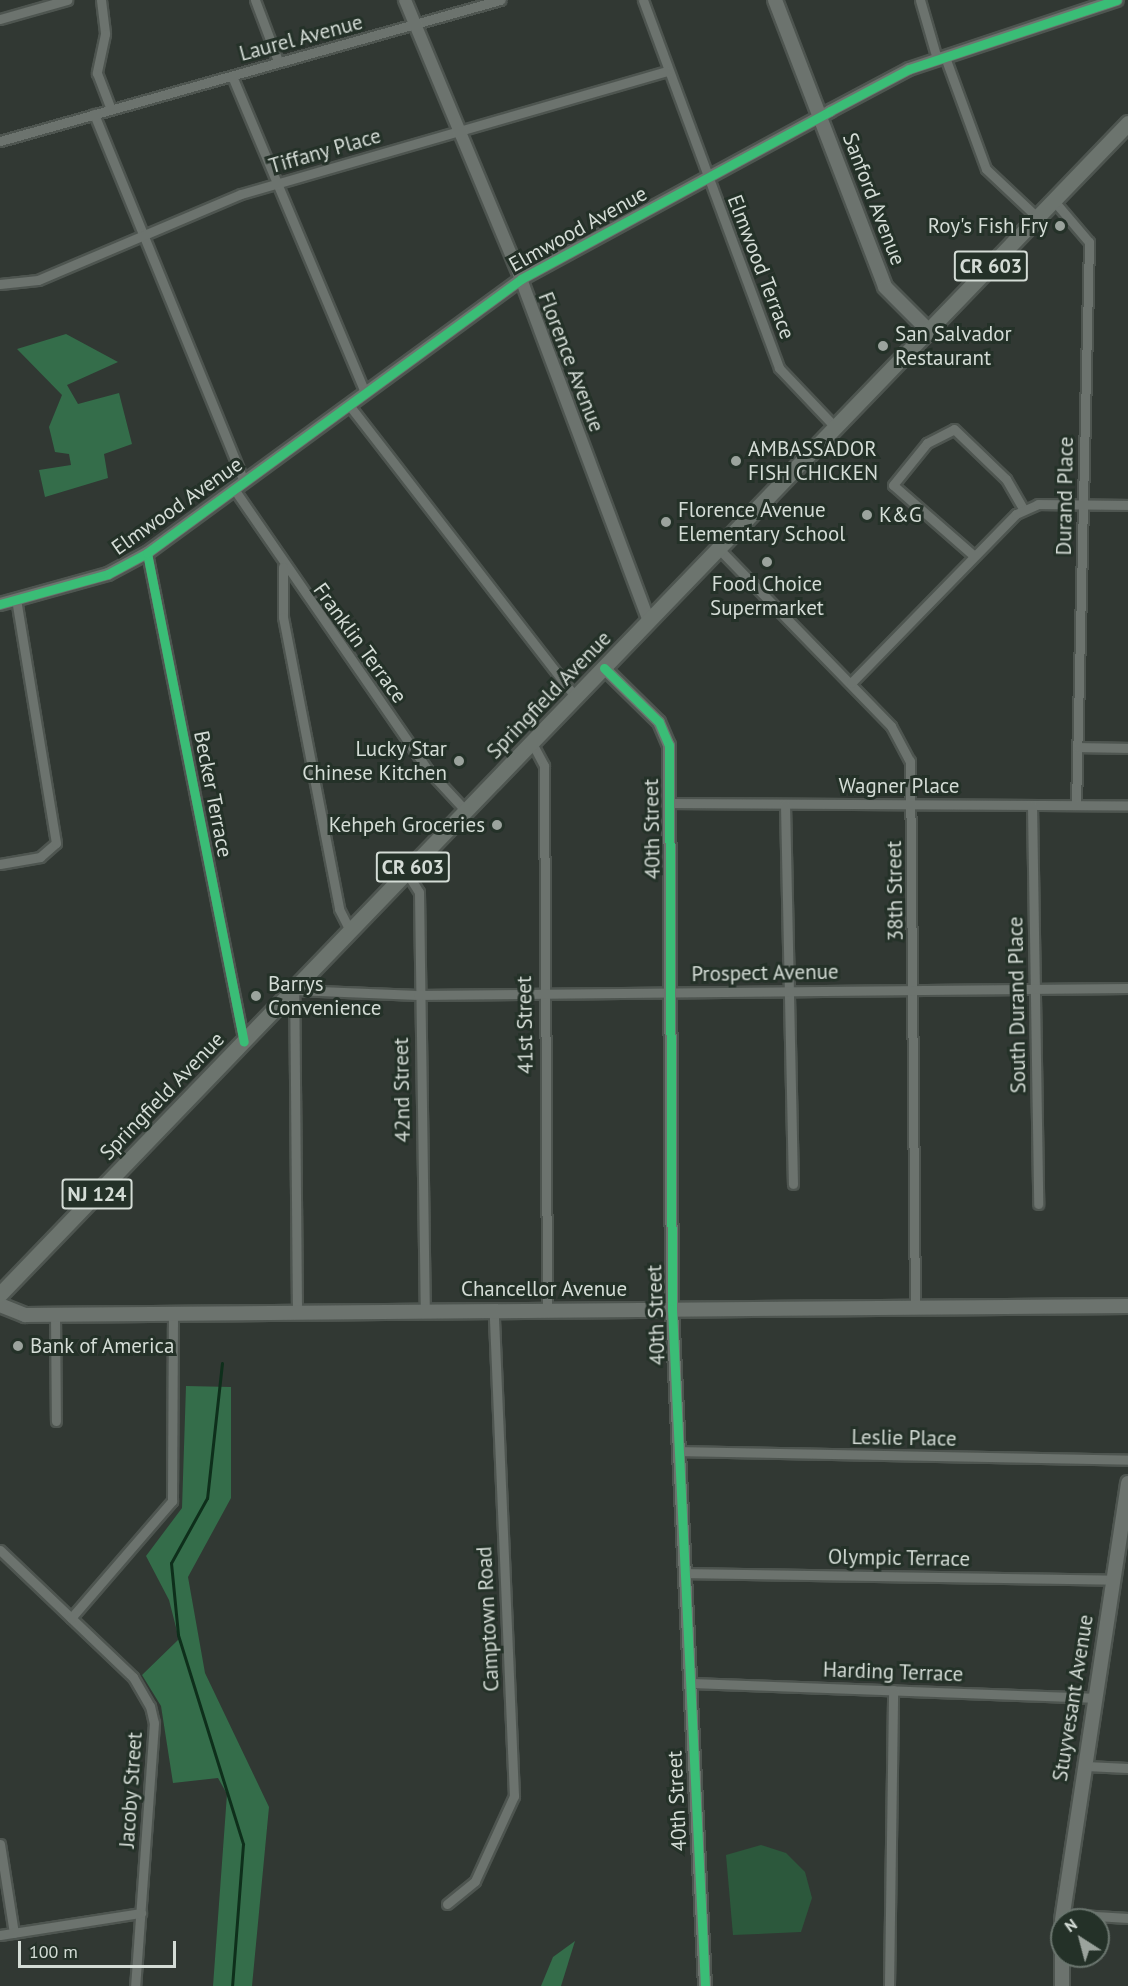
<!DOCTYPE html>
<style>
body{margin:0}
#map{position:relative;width:1128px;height:1986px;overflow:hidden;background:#313833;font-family:"PT Sans",sans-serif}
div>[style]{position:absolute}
.green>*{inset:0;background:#2c583c}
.forest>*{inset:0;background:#346d4a}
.stream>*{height:3px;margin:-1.5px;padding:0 1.5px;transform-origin:1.5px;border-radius:1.5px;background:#0e2f1b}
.roads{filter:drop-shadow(2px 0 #4e5550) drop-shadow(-2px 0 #4e5550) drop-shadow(0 2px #4e5550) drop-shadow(0 -2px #4e5550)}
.minor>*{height:9px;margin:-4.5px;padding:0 4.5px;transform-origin:4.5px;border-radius:4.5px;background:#6c736e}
.tertiary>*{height:12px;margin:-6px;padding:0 6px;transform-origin:6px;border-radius:6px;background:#6c736e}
.secondary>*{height:14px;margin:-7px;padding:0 7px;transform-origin:7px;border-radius:7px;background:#6c736e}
.primary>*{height:15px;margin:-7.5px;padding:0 7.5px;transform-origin:7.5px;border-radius:7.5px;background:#6c746e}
.cycleway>*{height:9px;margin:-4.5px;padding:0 4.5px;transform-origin:4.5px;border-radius:4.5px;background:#3abd76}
.dots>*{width:16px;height:16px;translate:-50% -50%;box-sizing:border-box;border:3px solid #243128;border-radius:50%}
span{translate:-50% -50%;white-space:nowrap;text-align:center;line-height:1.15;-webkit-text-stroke:6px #243128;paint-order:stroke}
.shield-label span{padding:2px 4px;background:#243128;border:2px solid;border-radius:4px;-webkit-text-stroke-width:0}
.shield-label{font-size:20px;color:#d4dcd6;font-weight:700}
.street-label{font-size:21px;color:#d4dcd6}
.poi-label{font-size:21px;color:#d4dcd6}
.right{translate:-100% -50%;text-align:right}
.left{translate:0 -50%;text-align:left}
.north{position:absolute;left:1050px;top:1908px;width:60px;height:60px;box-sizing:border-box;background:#243128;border:2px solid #6a756e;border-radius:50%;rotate:324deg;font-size:16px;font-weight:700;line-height:24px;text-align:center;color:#d4dcd6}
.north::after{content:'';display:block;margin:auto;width:21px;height:27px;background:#9ba39d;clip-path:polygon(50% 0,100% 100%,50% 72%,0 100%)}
.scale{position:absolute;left:18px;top:1941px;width:158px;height:27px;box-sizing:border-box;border:3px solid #d4dcd6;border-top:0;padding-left:8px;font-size:18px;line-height:21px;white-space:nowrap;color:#d4dcd6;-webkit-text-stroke:4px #243128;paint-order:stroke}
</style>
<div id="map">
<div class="green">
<div style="clip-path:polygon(761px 1845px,786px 1853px,805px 1872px,812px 1898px,801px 1932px,733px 1935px,726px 1855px)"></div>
</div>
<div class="forest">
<div style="clip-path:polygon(66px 334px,118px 362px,67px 385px,78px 404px,119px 393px,132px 444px,104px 454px,108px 478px,45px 497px,39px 470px,71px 465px,69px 454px,55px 452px,49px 427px,62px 395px,17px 349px)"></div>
<div style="clip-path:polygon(186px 1386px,231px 1387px,231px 1498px,188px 1577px,205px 1673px,269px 1807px,252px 1986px,213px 1986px,227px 1794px,218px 1778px,173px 1783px,161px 1706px,142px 1675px,179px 1639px,169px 1600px,146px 1556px,182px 1508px)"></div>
<div style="clip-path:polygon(575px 1941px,561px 1986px,541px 1986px,553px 1957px)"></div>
</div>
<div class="stream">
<div style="left:222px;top:1363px;width:136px;rotate:96.3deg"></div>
<div style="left:207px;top:1498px;width:74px;rotate:119deg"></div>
<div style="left:171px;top:1563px;width:72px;rotate:84.4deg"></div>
<div style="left:178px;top:1635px;width:219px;rotate:72.7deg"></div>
<div style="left:243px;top:1844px;width:142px;rotate:94.4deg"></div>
</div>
<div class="roads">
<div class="minor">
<div style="left:101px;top:0;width:34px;rotate:83deg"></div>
<div style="left:105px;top:34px;width:40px;rotate:102deg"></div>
<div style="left:97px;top:73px;width:39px;rotate:69deg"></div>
<div style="left:255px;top:0;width:65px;rotate:69.3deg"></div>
<div style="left:643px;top:0;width:392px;rotate:69.7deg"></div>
<div style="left:779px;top:368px;width:83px;rotate:46.5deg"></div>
<div style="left:920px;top:0;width:61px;rotate:73.9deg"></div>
<div style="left:0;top:19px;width:70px;rotate:-15.8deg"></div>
<div style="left:945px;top:57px;width:119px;rotate:69.9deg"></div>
<div style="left:986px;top:169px;width:70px;rotate:43.3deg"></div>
<div style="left:232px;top:76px;width:344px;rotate:67.2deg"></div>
<div style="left:94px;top:114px;width:396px;rotate:67.8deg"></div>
<div style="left:0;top:141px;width:520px;rotate:-15.75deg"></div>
<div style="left:1054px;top:201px;width:54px;rotate:49.5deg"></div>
<div style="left:1089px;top:242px;width:563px;rotate:91.32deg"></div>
<div style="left:0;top:284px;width:38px;rotate:-6deg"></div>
<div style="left:38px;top:280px;width:220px;rotate:-23deg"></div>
<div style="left:241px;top:194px;width:443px;rotate:-16.1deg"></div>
<div style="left:349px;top:405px;width:371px;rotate:52.2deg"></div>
<div style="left:234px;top:489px;width:341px;rotate:55.4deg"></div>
<div style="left:428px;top:770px;width:56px;rotate:47.2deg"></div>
<div style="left:719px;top:549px;width:247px;rotate:45.8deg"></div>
<div style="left:891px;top:726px;width:40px;rotate:62deg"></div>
<div style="left:910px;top:761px;width:546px;rotate:89.48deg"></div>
<div style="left:147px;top:553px;width:498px;rotate:78.8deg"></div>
<div style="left:973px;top:555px;width:106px;rotate:-138.8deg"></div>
<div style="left:893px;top:485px;width:54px;rotate:-51deg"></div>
<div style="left:927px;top:443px;width:30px;rotate:-27deg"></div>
<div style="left:954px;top:429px;width:72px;rotate:43.9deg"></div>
<div style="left:1006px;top:479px;width:34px;rotate:60deg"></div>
<div style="left:283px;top:567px;width:50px;rotate:90deg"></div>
<div style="left:283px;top:617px;width:297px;rotate:79.1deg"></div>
<div style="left:339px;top:909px;width:25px;rotate:63deg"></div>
<div style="left:851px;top:683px;width:236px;rotate:-45.7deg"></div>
<div style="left:1016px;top:514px;width:24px;rotate:-24deg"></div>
<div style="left:1038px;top:504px;width:90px;rotate:0.6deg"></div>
<div style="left:532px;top:743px;width:26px;rotate:62deg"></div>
<div style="left:544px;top:766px;width:544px;rotate:89.68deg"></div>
<div style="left:1078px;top:747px;width:50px;rotate:1.1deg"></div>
<div style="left:670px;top:803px;width:458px;rotate:0.3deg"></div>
<div style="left:785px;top:804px;width:380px;rotate:88.8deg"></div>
<div style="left:1032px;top:805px;width:399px;rotate:89.1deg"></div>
<div style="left:0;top:864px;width:41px;rotate:-9.9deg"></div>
<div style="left:40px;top:857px;width:21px;rotate:-41deg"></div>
<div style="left:56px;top:843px;width:246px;rotate:-99.3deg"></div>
<div style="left:407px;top:873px;width:22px;rotate:58deg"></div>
<div style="left:419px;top:892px;width:418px;rotate:89.2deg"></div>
<div style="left:297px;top:1311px;width:321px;rotate:-90.5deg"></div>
<div style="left:294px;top:990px;width:124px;rotate:2.3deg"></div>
<div style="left:418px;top:995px;width:710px;rotate:-0.56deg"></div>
<div style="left:55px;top:1315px;width:106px;rotate:89.5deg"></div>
<div style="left:679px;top:1451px;width:449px;rotate:1.1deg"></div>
<div style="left:0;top:1550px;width:184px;rotate:43.7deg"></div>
<div style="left:133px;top:1677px;width:34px;rotate:60deg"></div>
<div style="left:150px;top:1706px;width:17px;rotate:77deg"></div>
<div style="left:154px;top:1723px;width:264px;rotate:94.1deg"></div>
<div style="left:684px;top:1573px;width:429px;rotate:0.9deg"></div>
<div style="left:71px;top:1618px;width:155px;rotate:-49.2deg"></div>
<div style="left:172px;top:1501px;width:187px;rotate:-89.7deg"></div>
<div style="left:689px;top:1683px;width:406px;rotate:2.1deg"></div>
<div style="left:1085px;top:1766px;width:43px;rotate:2.7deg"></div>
<div style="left:0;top:1844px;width:90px;rotate:81.1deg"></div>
<div style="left:447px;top:1904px;width:36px;rotate:-39deg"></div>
<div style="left:475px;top:1881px;width:94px;rotate:-65.4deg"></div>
<div style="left:514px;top:1796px;width:486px;rotate:-92.4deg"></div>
<div style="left:1063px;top:1914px;width:65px;rotate:3.5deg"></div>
<div style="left:0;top:1935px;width:143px;rotate:-8.9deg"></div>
<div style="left:889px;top:1986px;width:296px;rotate:-89.2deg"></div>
</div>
<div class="tertiary">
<div style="left:405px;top:0;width:302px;rotate:67.4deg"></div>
<div style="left:521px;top:279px;width:366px;rotate:69.5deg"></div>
<div style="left:0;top:604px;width:112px;rotate:-15.5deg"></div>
<div style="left:108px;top:574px;width:44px;rotate:-28.3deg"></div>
<div style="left:147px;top:553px;width:464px;rotate:-36.2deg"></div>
<div style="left:521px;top:279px;width:352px;rotate:-28.5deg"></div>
<div style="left:830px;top:111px;width:89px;rotate:-28deg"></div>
<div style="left:909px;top:69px;width:219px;rotate:-18.4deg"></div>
<div style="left:604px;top:668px;width:77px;rotate:44.5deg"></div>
<div style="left:659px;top:722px;width:25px;rotate:67deg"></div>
<div style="left:669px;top:745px;width:564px;rotate:89.7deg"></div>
<div style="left:672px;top:1309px;width:678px;rotate:87.21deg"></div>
</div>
<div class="secondary">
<div style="left:775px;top:0;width:307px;rotate:69deg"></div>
<div style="left:885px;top:287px;width:62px;rotate:45deg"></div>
<div style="left:0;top:1305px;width:27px;rotate:22deg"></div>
<div style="left:25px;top:1315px;width:1103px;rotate:-0.47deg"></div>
<div style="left:1062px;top:1920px;width:442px;rotate:-81.4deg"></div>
<div style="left:1062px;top:1986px;width:61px;rotate:-90deg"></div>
</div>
<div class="primary">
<div style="left:0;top:1294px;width:1626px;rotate:-46.07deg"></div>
</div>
</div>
<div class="cycleway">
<div style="left:147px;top:553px;width:498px;rotate:78.8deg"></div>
<div style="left:0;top:604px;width:112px;rotate:-15.5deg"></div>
<div style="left:108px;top:574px;width:44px;rotate:-28.3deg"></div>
<div style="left:147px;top:553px;width:464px;rotate:-36.2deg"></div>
<div style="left:521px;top:279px;width:352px;rotate:-28.5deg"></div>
<div style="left:830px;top:111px;width:89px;rotate:-28deg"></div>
<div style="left:909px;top:69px;width:219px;rotate:-18.4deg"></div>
<div style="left:604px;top:668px;width:77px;rotate:44.5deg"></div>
<div style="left:659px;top:722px;width:25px;rotate:67deg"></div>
<div style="left:669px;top:745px;width:564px;rotate:89.7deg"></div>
<div style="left:672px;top:1309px;width:678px;rotate:87.21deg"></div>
</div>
<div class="dots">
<div style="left:1060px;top:226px;background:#9ba39d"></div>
<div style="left:883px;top:346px;background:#9ba39d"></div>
<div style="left:736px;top:461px;background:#9ba39d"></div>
<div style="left:867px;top:515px;background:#9ba39d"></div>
<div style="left:666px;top:522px;background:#9ba39d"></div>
<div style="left:767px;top:562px;background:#9ba39d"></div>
<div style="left:459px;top:761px;background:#9ba39d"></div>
<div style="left:497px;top:825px;background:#9ba39d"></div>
<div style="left:256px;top:996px;background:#9ba39d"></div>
<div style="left:18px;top:1346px;background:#9ba39d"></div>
</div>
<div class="shield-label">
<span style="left:991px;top:266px">CR 603</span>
<span style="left:413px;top:867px">CR 603</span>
<span style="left:97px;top:1194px">NJ 124</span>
</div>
<div class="street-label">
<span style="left:301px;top:38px;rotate:-15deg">Laurel Avenue</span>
<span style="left:325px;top:151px;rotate:-16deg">Tiffany Place</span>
<span style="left:874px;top:199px;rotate:69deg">Sanford Avenue</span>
<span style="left:578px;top:229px;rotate:-29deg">Elmwood Avenue</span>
<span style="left:761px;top:267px;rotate:69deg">Elmwood Terrace</span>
<span style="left:571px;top:362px;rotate:69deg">Florence Avenue</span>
<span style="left:1065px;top:496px;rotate:-89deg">Durand Place</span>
<span style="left:177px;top:506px;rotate:-35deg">Elmwood Avenue</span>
<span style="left:360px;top:643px;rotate:54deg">Franklin Terrace</span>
<span style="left:549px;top:695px;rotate:-46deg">Springfield Avenue</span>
<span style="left:899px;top:786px">Wagner Place</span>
<span style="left:213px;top:794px;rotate:79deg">Becker Terrace</span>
<span style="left:652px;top:829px;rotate:-91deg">40th Street</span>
<span style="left:895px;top:891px;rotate:-91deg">38th Street</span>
<span style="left:765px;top:973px;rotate:-1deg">Prospect Avenue</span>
<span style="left:1017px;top:1005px;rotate:-91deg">South Durand Place</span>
<span style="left:525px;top:1025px;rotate:-91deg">41st Street</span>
<span style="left:402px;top:1090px;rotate:-91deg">42nd Street</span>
<span style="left:162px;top:1096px;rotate:-46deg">Springfield Avenue</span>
<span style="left:544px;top:1289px">Chancellor Avenue</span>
<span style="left:656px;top:1315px;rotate:-92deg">40th Street</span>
<span style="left:904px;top:1438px;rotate:1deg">Leslie Place</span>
<span style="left:899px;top:1558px;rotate:1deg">Olympic Terrace</span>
<span style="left:488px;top:1619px;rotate:-93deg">Camptown Road</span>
<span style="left:893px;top:1672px;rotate:2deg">Harding Terrace</span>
<span style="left:1073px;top:1698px;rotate:-81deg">Stuyvesant Avenue</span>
<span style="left:131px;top:1790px;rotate:-86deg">Jacoby Street</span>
<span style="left:677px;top:1801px;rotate:-93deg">40th Street</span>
</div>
<div class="poi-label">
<span class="right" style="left:1048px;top:226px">Roy's Fish Fry</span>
<span class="left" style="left:895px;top:346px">San Salvador<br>Restaurant</span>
<span class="left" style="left:748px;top:461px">AMBASSADOR<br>FISH CHICKEN</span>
<span class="left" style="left:678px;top:522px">Florence Avenue<br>Elementary School</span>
<span class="left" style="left:879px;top:515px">K&amp;G</span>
<span style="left:767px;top:596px">Food Choice<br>Supermarket</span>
<span class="right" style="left:447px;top:761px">Lucky Star<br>Chinese Kitchen</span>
<span class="right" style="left:485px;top:825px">Kehpeh Groceries</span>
<span class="left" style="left:268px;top:996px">Barrys<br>Convenience</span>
<span class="left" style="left:30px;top:1346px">Bank of America</span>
</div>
<div class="north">N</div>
<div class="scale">100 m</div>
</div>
